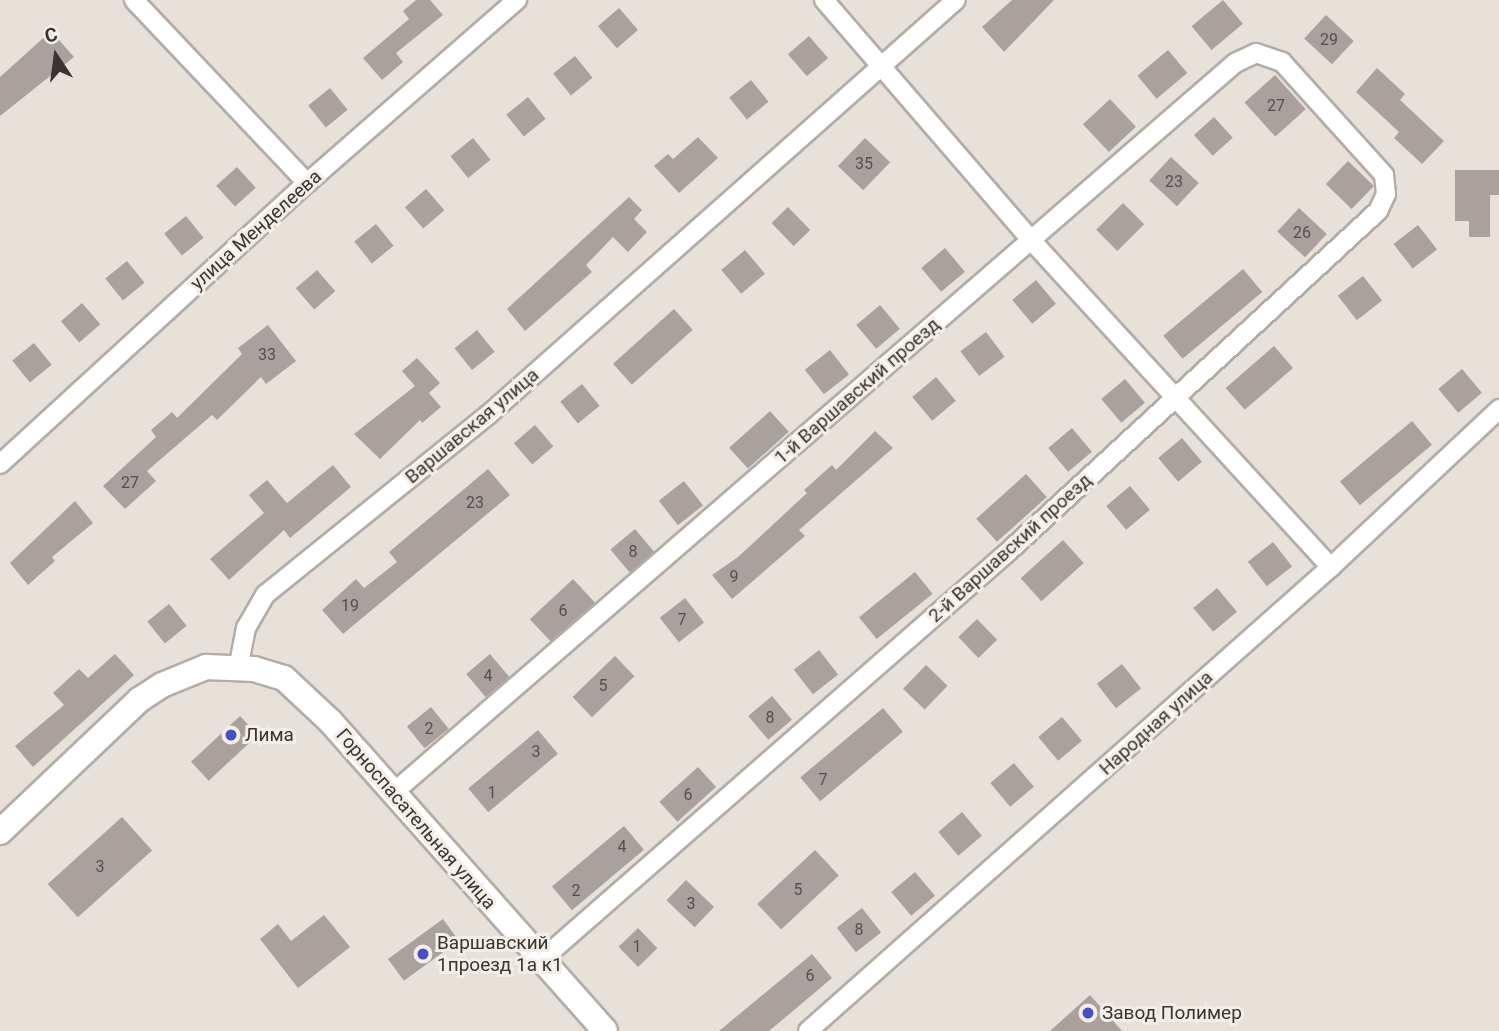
<!DOCTYPE html>
<meta charset="utf-8">
<style>
body{margin:0}
#map{position:relative;width:1499px;height:1031px;overflow:hidden;background:#e8e1da;font-family:Roboto,sans-serif}
div>[style]{position:absolute}
.building>*{inset:0;background:#aaa19e;transform-origin:0 0}
.roads{filter:drop-shadow(2px 0 #b3ada6) drop-shadow(-2px 0 #b3ada6) drop-shadow(0 2px #b3ada6) drop-shadow(0 -2px #b3ada6)}
.street>*{height:18px;margin:-9px;padding:0 9px;transform-origin:9px;border-radius:9px;background:#fff}
.secondary>*{height:24px;margin:-12px;padding:0 12px;transform-origin:12px;border-radius:12px;background:#fff}
.dots>*{width:19px;height:19px;translate:-50% -50%;box-sizing:border-box;border:4px solid #f5eee7;border-radius:50%}
span{translate:-50% -50%;white-space:nowrap;text-align:center;line-height:1.15;-webkit-text-stroke:6px #f5eee7;paint-order:stroke}
.number-label{font-size:16px;color:#544f4c}
.number-label span{-webkit-text-stroke-width:0}
.street-label{font-size:19px;color:#373431}
.poi-label{font-size:19px;color:#373431}
.left{translate:0 -50%;text-align:left}
.north{position:absolute;left:21px;top:21px;width:70px;height:70px;-webkit-text-stroke:5px #f5eee7;paint-order:stroke;rotate:347deg;font-size:19px;font-weight:700;line-height:28px;text-align:center;color:#373431}
.north::after{content:'';display:block;margin:auto;width:24px;height:32px;background:#373431;clip-path:polygon(50% 0,100% 100%,50% 72%,0 100%)}
</style>
<div id="map">
<div class="building">
<div style="clip-path:polygon(416px 0,430px 0,443px 15px,396px 53px,403px 62px,382px 80px,363px 58px,409px 19px,403px 11px)"></div>
<div style="clip-path:polygon(1012px 0,1054px 0,1004px 52px,982px 27px)"></div>
<div style="left:1223px;top:0;width:31px;height:41px;rotate:50deg"></div>
<div style="left:619px;top:8px;width:29px;height:28px;rotate:49deg"></div>
<div style="left:1326px;top:15px;width:38px;height:32px;rotate:43deg"></div>
<div style="clip-path:polygon(51px 31px,74px 57px,0 116px,0 77px)"></div>
<div style="left:809px;top:36px;width:29px;height:28px;rotate:49deg"></div>
<div style="left:1168px;top:50px;width:30px;height:40px;rotate:50deg"></div>
<div style="left:575px;top:56px;width:28px;height:28px;rotate:51deg"></div>
<div style="clip-path:polygon(1377px 68px,1405px 94px,1400px 100px,1444px 141px,1422px 164px,1394px 138px,1399px 132px,1356px 92px)"></div>
<div style="left:1275px;top:75px;width:46px;height:41px;rotate:48deg"></div>
<div style="left:751px;top:80px;width:28px;height:28px;rotate:51deg"></div>
<div style="left:330px;top:88px;width:28px;height:28px;rotate:51deg"></div>
<div style="left:528px;top:97px;width:28px;height:28px;rotate:51deg"></div>
<div style="left:1110px;top:99px;width:38px;height:37px;rotate:47deg"></div>
<div style="left:1214px;top:117px;width:28px;height:27px;rotate:48deg"></div>
<div style="clip-path:polygon(698px 137px,718px 158px,679px 193px,654px 166px,668px 154px,673px 159px)"></div>
<div style="left:473px;top:138px;width:28px;height:29px;rotate:51deg"></div>
<div style="left:865px;top:138px;width:35px;height:39px;rotate:44deg"></div>
<div style="left:1171px;top:157px;width:38px;height:32px;rotate:43deg"></div>
<div style="left:1348px;top:161px;width:36px;height:32px;rotate:44deg"></div>
<div style="left:237px;top:167px;width:28px;height:28px;rotate:48deg"></div>
<div style="clip-path:polygon(1455px 170px,1499px 170px,1499px 195px,1490px 195px,1490px 237px,1469px 237px,1469px 221px,1455px 221px)"></div>
<div style="left:426px;top:189px;width:28px;height:28px;rotate:49deg"></div>
<div style="clip-path:polygon(629px 197px,642px 210px,634px 219px,647px 232px,628px 252px,613px 237px,586px 265px,592px 272px,525px 331px,507px 309px)"></div>
<div style="left:1123px;top:203px;width:30px;height:38px;rotate:45deg"></div>
<div style="left:788px;top:207px;width:32px;height:23px;rotate:46deg"></div>
<div style="left:1299px;top:208px;width:38px;height:32px;rotate:43deg"></div>
<div style="left:186px;top:216px;width:28px;height:28px;rotate:51deg"></div>
<div style="left:376px;top:224px;width:28px;height:28px;rotate:51deg"></div>
<div style="left:1418px;top:225px;width:31px;height:31px;rotate:52deg"></div>
<div style="left:945px;top:248px;width:31px;height:31px;rotate:50deg"></div>
<div style="left:745px;top:250px;width:31px;height:31px;rotate:50deg"></div>
<div style="left:127px;top:261px;width:28px;height:28px;rotate:51deg"></div>
<div style="left:1243px;top:269px;width:30px;height:104px;rotate:50deg"></div>
<div style="left:317px;top:270px;width:28px;height:28px;rotate:49deg"></div>
<div style="left:1363px;top:276px;width:31px;height:32px;rotate:52deg"></div>
<div style="left:1036px;top:280px;width:31px;height:31px;rotate:50deg"></div>
<div style="left:82px;top:303px;width:28px;height:28px;rotate:49deg"></div>
<div style="left:880px;top:305px;width:31px;height:31px;rotate:50deg"></div>
<div style="left:674px;top:309px;width:28px;height:82px;rotate:48deg"></div>
<div style="clip-path:polygon(268px 325px,296px 361px,266px 384px,261px 377px,217px 420px,212px 415px,147px 471px,156px 481px,125px 509px,103px 486px,156px 437px,151px 430px,172px 412px,177px 418px,242px 354px,238px 348px)"></div>
<div style="left:477px;top:330px;width:28px;height:29px;rotate:51deg"></div>
<div style="left:986px;top:332px;width:31px;height:32px;rotate:53deg"></div>
<div style="left:34px;top:343px;width:28px;height:28px;rotate:51deg"></div>
<div style="left:1274px;top:346px;width:29px;height:64px;rotate:49deg"></div>
<div style="left:830px;top:350px;width:31px;height:32px;rotate:52deg"></div>
<div style="clip-path:polygon(417px 358px,440px 383px,429px 393px,441px 407px,422px 423px,420px 420px,380px 459px,354px 434px,415px 386px,402px 371px)"></div>
<div style="left:1462px;top:369px;width:31px;height:31px;rotate:50deg"></div>
<div style="left:936px;top:377px;width:31px;height:31px;rotate:50deg"></div>
<div style="left:1125px;top:379px;width:31px;height:31px;rotate:50deg"></div>
<div style="left:582px;top:384px;width:28px;height:28px;rotate:51deg"></div>
<div style="left:770px;top:411px;width:28px;height:55px;rotate:48deg"></div>
<div style="left:1412px;top:421px;width:31px;height:94px;rotate:50deg"></div>
<div style="left:535px;top:425px;width:28px;height:28px;rotate:49deg"></div>
<div style="left:1072px;top:428px;width:31px;height:31px;rotate:50deg"></div>
<div style="clip-path:polygon(875px 431px,893px 448px,799px 530px,805px 536px,732px 599px,712px 575px,738px 557px,807px 493px,804px 490px,832px 465px,836px 470px)"></div>
<div style="left:1182px;top:438px;width:31px;height:31px;rotate:50deg"></div>
<div style="clip-path:polygon(333px 465px,351px 487px,290px 538px,284px 530px,229px 580px,210px 559px,264px 513px,249px 495px,267px 480px,287px 503px)"></div>
<div style="clip-path:polygon(488px 469px,510px 495px,343px 634px,322px 610px,356px 579px,364px 588px,397px 562px,389px 552px)"></div>
<div style="left:1026px;top:474px;width:31px;height:67px;rotate:48deg"></div>
<div style="left:684px;top:481px;width:31px;height:32px;rotate:52deg"></div>
<div style="left:1130px;top:486px;width:31px;height:31px;rotate:50deg"></div>
<div style="clip-path:polygon(75px 501px,93px 523px,52px 557px,55px 561px,28px 585px,10px 563px)"></div>
<div style="left:635px;top:529px;width:30px;height:32px;rotate:50deg"></div>
<div style="left:1063px;top:540px;width:31px;height:57px;rotate:48deg"></div>
<div style="left:1273px;top:542px;width:31px;height:32px;rotate:52deg"></div>
<div style="left:915px;top:572px;width:28px;height:72px;rotate:51deg"></div>
<div style="left:573px;top:579px;width:33px;height:59px;rotate:47deg"></div>
<div style="left:1217px;top:588px;width:31px;height:31px;rotate:50deg"></div>
<div style="left:685px;top:598px;width:31px;height:32px;rotate:52deg"></div>
<div style="left:169px;top:604px;width:28px;height:28px;rotate:51deg"></div>
<div style="left:977px;top:619px;width:29px;height:26px;rotate:46deg"></div>
<div style="left:819px;top:650px;width:31px;height:32px;rotate:52deg"></div>
<div style="clip-path:polygon(115px 654px,134px 675px,33px 767px,15px 746px,64px 705px,53px 693px,79px 669px,88px 678px)"></div>
<div style="left:490px;top:654px;width:30px;height:31px;rotate:50deg"></div>
<div style="left:615px;top:656px;width:28px;height:59px;rotate:46deg"></div>
<div style="left:1122px;top:664px;width:31px;height:32px;rotate:52deg"></div>
<div style="left:926px;top:665px;width:30px;height:33px;rotate:44deg"></div>
<div style="left:772px;top:696px;width:31px;height:31px;rotate:50deg"></div>
<div style="left:431px;top:707px;width:28px;height:31px;rotate:51deg"></div>
<div style="left:883px;top:708px;width:31px;height:108px;rotate:50deg"></div>
<div style="left:240px;top:716px;width:26px;height:67px;rotate:47deg"></div>
<div style="left:1062px;top:717px;width:31px;height:31px;rotate:50deg"></div>
<div style="left:538px;top:730px;width:31px;height:91px;rotate:50deg"></div>
<div style="left:1014px;top:763px;width:31px;height:31px;rotate:50deg"></div>
<div style="left:698px;top:767px;width:27px;height:52px;rotate:48deg"></div>
<div style="left:962px;top:812px;width:31px;height:31px;rotate:50deg"></div>
<div style="left:122px;top:817px;width:45px;height:100px;rotate:48deg"></div>
<div style="left:624px;top:826px;width:31px;height:94px;rotate:50deg"></div>
<div style="left:815px;top:850px;width:35px;height:79px;rotate:47deg"></div>
<div style="left:915px;top:872px;width:31px;height:31px;rotate:50deg"></div>
<div style="left:686px;top:880px;width:39px;height:28px;rotate:44deg"></div>
<div style="left:862px;top:908px;width:31px;height:32px;rotate:52deg"></div>
<div style="clip-path:polygon(324px 915px,350px 947px,298px 988px,260px 939px,278px 924px,291px 941px)"></div>
<div style="left:443px;top:919px;width:27px;height:68px;rotate:54deg"></div>
<div style="left:638px;top:928px;width:28px;height:27px;rotate:46deg"></div>
<div style="clip-path:polygon(812px 954px,832px 978px,787px 1016px,769px 1031px,719px 1031px)"></div>
<div style="clip-path:polygon(1090px 995px,1122px 1031px,1050px 1031px)"></div>
</div>
<div class="roads">
<div class="street">
<div style="left:134px;top:0;width:252px;rotate:46.6deg"></div>
<div style="left:824px;top:0;width:317px;rotate:49.2deg"></div>
<div style="left:1031px;top:240px;width:444px;rotate:47.5deg"></div>
<div style="left:0;top:464px;width:416px;rotate:-42.5deg"></div>
<div style="left:307px;top:183px;width:279px;rotate:-41.1deg"></div>
<div style="left:238px;top:669px;width:42px;rotate:-79deg"></div>
<div style="left:246px;top:628px;width:39px;rotate:-60deg"></div>
<div style="left:266px;top:594px;width:285px;rotate:-38.9deg"></div>
<div style="left:488px;top:415px;width:625px;rotate:-41.57deg"></div>
<div style="left:393px;top:793px;width:1114px;rotate:-40.92deg"></div>
<div style="left:1235px;top:63px;width:23px;rotate:-25deg"></div>
<div style="left:1256px;top:53px;width:28px;rotate:19deg"></div>
<div style="left:1282px;top:62px;width:152px;rotate:47.9deg"></div>
<div style="left:1384px;top:175px;width:19px;rotate:84deg"></div>
<div style="left:1386px;top:194px;width:19px;rotate:115deg"></div>
<div style="left:1378px;top:211px;width:502px;rotate:137.34deg"></div>
<div style="left:1009px;top:551px;width:624px;rotate:138.83deg"></div>
<div style="left:808px;top:1031px;width:699px;rotate:-41.58deg"></div>
<div style="left:1331px;top:567px;width:231px;rotate:-43.2deg"></div>
</div>
<div class="secondary">
<div style="left:0;top:832px;width:192px;rotate:-43.5deg"></div>
<div style="left:139px;top:700px;width:27px;rotate:-33deg"></div>
<div style="left:162px;top:685px;width:48px;rotate:-22.2deg"></div>
<div style="left:206px;top:667px;width:48px;rotate:2.4deg"></div>
<div style="left:254px;top:669px;width:31px;rotate:17deg"></div>
<div style="left:284px;top:678px;width:63px;rotate:43.1deg"></div>
<div style="left:330px;top:721px;width:414px;rotate:48.4deg"></div>
</div>
</div>
<div class="dots">
<div style="left:231px;top:735px;background:#464fc4"></div>
<div style="left:423px;top:954px;background:#464fc4"></div>
<div style="left:1088px;top:1013px;background:#464fc4"></div>
</div>
<div class="number-label">
<span style="left:1329px;top:40px">29</span>
<span style="left:1276px;top:106px">27</span>
<span style="left:864px;top:164px">35</span>
<span style="left:1174px;top:182px">23</span>
<span style="left:1302px;top:233px">26</span>
<span style="left:267px;top:355px">33</span>
<span style="left:130px;top:483px">27</span>
<span style="left:475px;top:503px">23</span>
<span style="left:633px;top:552px">8</span>
<span style="left:734px;top:577px">9</span>
<span style="left:350px;top:606px">19</span>
<span style="left:563px;top:611px">6</span>
<span style="left:682px;top:620px">7</span>
<span style="left:488px;top:676px">4</span>
<span style="left:603px;top:686px">5</span>
<span style="left:770px;top:718px">8</span>
<span style="left:429px;top:729px">2</span>
<span style="left:536px;top:752px">3</span>
<span style="left:823px;top:780px">7</span>
<span style="left:492px;top:793px">1</span>
<span style="left:688px;top:795px">6</span>
<span style="left:622px;top:847px">4</span>
<span style="left:100px;top:867px">3</span>
<span style="left:798px;top:890px">5</span>
<span style="left:576px;top:891px">2</span>
<span style="left:691px;top:904px">3</span>
<span style="left:859px;top:930px">8</span>
<span style="left:637px;top:947px">1</span>
<span style="left:810px;top:976px">6</span>
</div>
<div class="street-label">
<span style="left:256px;top:230px;rotate:-42deg">улица Менделеева</span>
<span style="left:857px;top:391px;rotate:-41deg">1-й Варшавский проезд</span>
<span style="left:472px;top:426px;rotate:-40deg">Варшавская улица</span>
<span style="left:1010px;top:548px;rotate:-42deg">2-й Варшавский проезд</span>
<span style="left:1156px;top:723px;rotate:-42deg">Народная улица</span>
<span style="left:416px;top:819px;rotate:49deg">Горноспасательная улица</span>
</div>
<div class="poi-label">
<span class="left" style="left:245px;top:735px">Лима</span>
<span class="left" style="left:437px;top:954px">Варшавский<br>1проезд 1а к1</span>
<span class="left" style="left:1102px;top:1013px">Завод Полимер</span>
</div>
<div class="north">С</div>
</div>
